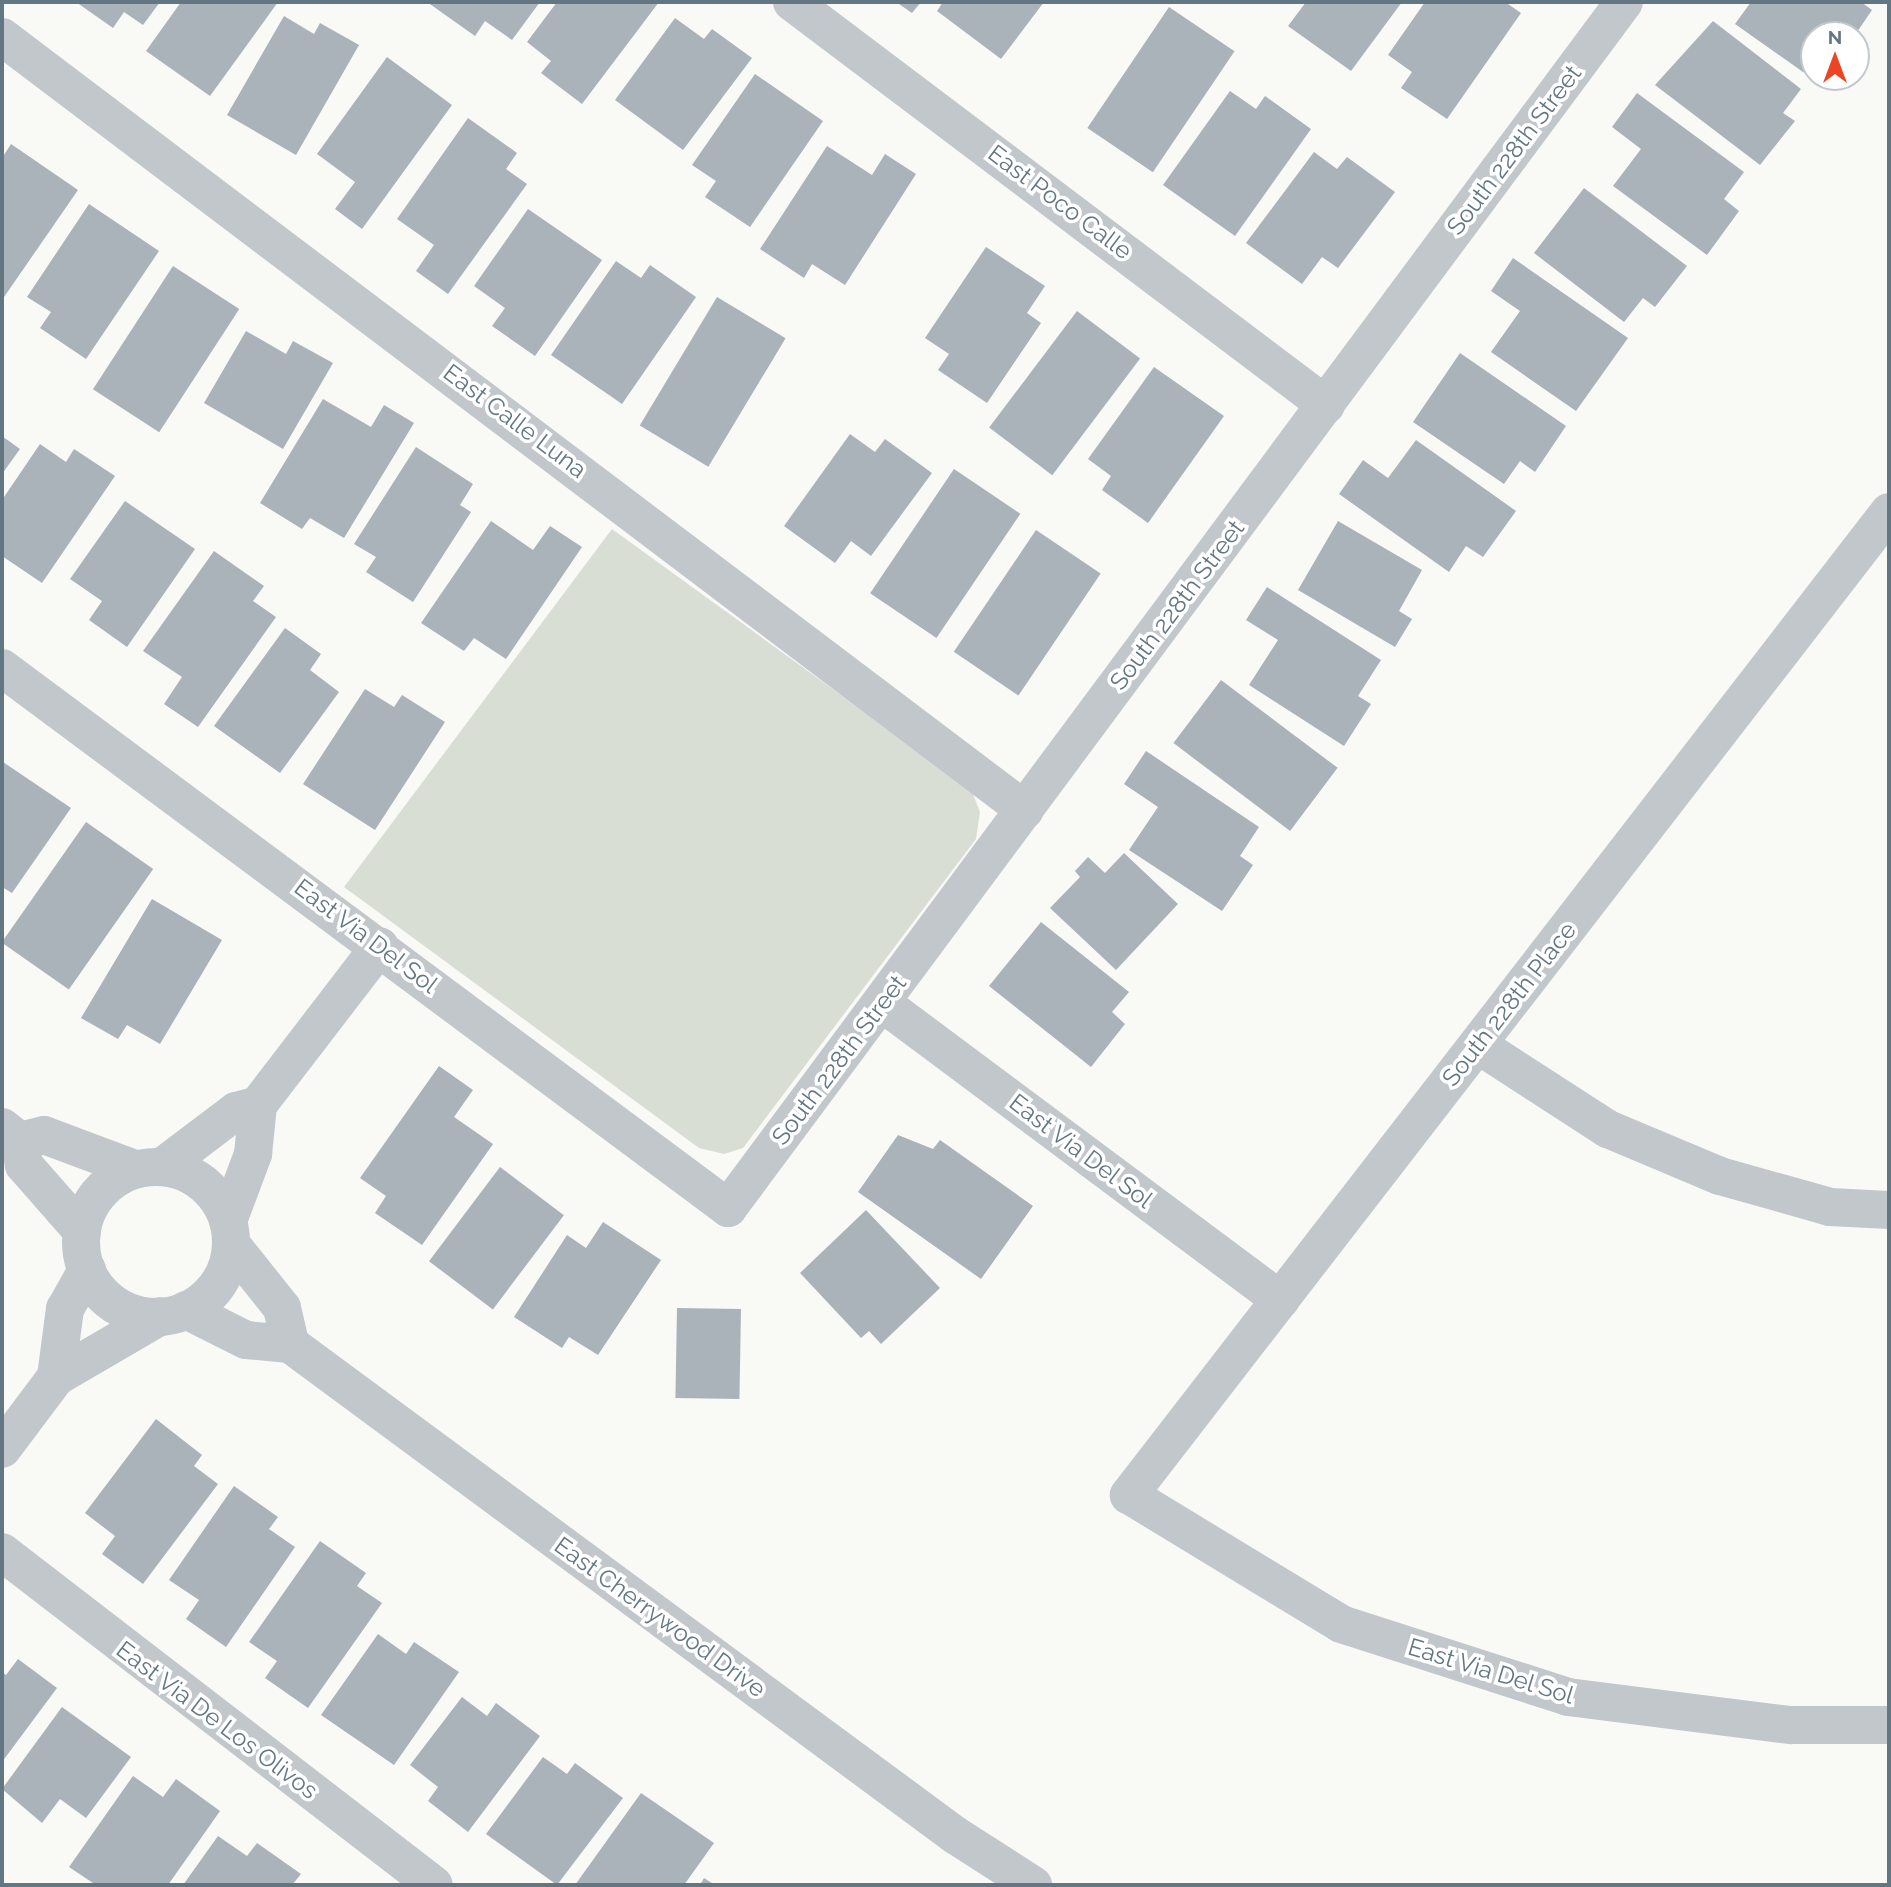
<!DOCTYPE html>
<style>
body{margin:0}
#map{position:relative;width:1891px;height:1887px;overflow:hidden;background:#f9f9f6;font-family:Raleway,sans-serif}
div>[style]{position:absolute}
.green>*{inset:0;background:#d9ded5}
.building>*{inset:0;background:#a9b3b9;transform-origin:0 0}
.minor>*{height:38px;margin:-19px;padding:0 19px;transform-origin:19px;border-radius:19px;background:#c2c7cb}
.minor>.ring{margin:-19px;padding:0;box-sizing:content-box;background:none;border:38px solid #c2c7cb;border-radius:50%}
span{translate:-50% -50%;white-space:nowrap;text-align:center;line-height:1.15;-webkit-text-stroke:7px #fff;paint-order:stroke}
.street-label{font-size:24px;color:#637783}
.frame{position:absolute;inset:0;border:4px solid #637783;pointer-events:none}
.north{position:absolute;left:1800px;top:21px;width:70px;height:70px;box-sizing:border-box;background:#fff;border:2px solid #c1c9cd;border-radius:50%;rotate:0deg;font-size:19px;font-weight:700;line-height:28px;text-align:center;color:#637783}
.north::after{content:'';display:block;margin:auto;width:24px;height:32px;background:#eb4524;clip-path:polygon(50% 0,100% 100%,50% 72%,0 100%)}
</style>
<div id="map">
<div class="green">
<div style="clip-path:polygon(612px 529px,971px 789px,980px 812px,976px 839px,743px 1148px,724px 1154px,699px 1148px,344px 887px)"></div>
</div>
<div class="building">
<div style="clip-path:polygon(76px 2px,160px 2px,143px 25px,124px 12px,113px 28px)"></div>
<div style="clip-path:polygon(181px 2px,278px 2px,210px 96px,146px 51px)"></div>
<div style="clip-path:polygon(427px 2px,540px 2px,512px 40px,485px 21px,475px 36px)"></div>
<div style="clip-path:polygon(557px 2px,659px 2px,582px 104px,541px 73px,551px 61px,527px 42px)"></div>
<div style="clip-path:polygon(896px 2px,921px 2px,912px 13px)"></div>
<div style="clip-path:polygon(943px 2px,1044px 2px,1001px 59px,937px 11px)"></div>
<div style="clip-path:polygon(1306px 2px,1402px 2px,1351px 71px,1288px 26px)"></div>
<div style="clip-path:polygon(1425px 2px,1505px 2px,1521px 13px,1447px 119px,1401px 88px,1412px 72px,1388px 55px)"></div>
<div style="clip-path:polygon(1751px 2px,1861px 2px,1872px 10px,1855px 35px,1814px 35px,1814px 77px,1825px 77px,1820px 84px,1735px 24px)"></div>
<div style="left:1169px;top:7px;width:79px;height:146px;rotate:34deg"></div>
<div style="clip-path:polygon(284px 16px,314px 34px,320px 23px,359px 45px,296px 155px,227px 115px)"></div>
<div style="clip-path:polygon(675px 18px,704px 39px,712px 29px,752px 58px,683px 150px,615px 100px)"></div>
<div style="clip-path:polygon(1713px 21px,1801px 89px,1783px 113px,1795px 121px,1760px 165px,1655px 85px)"></div>
<div style="clip-path:polygon(387px 57px,452px 105px,362px 229px,335px 209px,355px 182px,317px 154px)"></div>
<div style="clip-path:polygon(755px 74px,823px 121px,750px 227px,705px 197px,716px 181px,692px 165px)"></div>
<div style="clip-path:polygon(1230px 91px,1256px 109px,1265px 96px,1311px 129px,1235px 236px,1163px 185px)"></div>
<div style="clip-path:polygon(1637px 93px,1744px 172px,1724px 199px,1739px 211px,1707px 255px,1613px 186px,1641px 149px,1612px 127px)"></div>
<div style="clip-path:polygon(468px 118px,517px 153px,506px 169px,527px 184px,448px 294px,416px 271px,434px 245px,397px 219px)"></div>
<div style="clip-path:polygon(11px 144px,78px 190px,2px 300px,2px 158px)"></div>
<div style="clip-path:polygon(827px 146px,872px 175px,885px 154px,916px 174px,845px 285px,812px 264px,804px 278px,760px 249px)"></div>
<div style="clip-path:polygon(1314px 152px,1337px 169px,1347px 157px,1395px 192px,1338px 268px,1322px 257px,1302px 284px,1246px 243px)"></div>
<div style="clip-path:polygon(1584px 188px,1687px 266px,1655px 307px,1643px 298px,1624px 322px,1534px 253px)"></div>
<div style="clip-path:polygon(89px 204px,159px 251px,86px 359px,40px 328px,51px 312px,27px 297px)"></div>
<div style="clip-path:polygon(528px 209px,602px 260px,535px 356px,492px 326px,505px 308px,474px 286px)"></div>
<div style="clip-path:polygon(986px 247px,1045px 286px,1027px 313px,1041px 323px,987px 403px,938px 370px,949px 354px,925px 338px)"></div>
<div style="clip-path:polygon(1513px 258px,1628px 338px,1576px 411px,1491px 352px,1520px 311px,1491px 291px)"></div>
<div style="clip-path:polygon(616px 261px,641px 278px,650px 265px,696px 297px,622px 404px,551px 355px)"></div>
<div style="left:173px;top:266px;width:79px;height:147px;rotate:33deg"></div>
<div style="left:717px;top:297px;width:80px;height:150px;rotate:31deg"></div>
<div style="left:1077px;top:311px;width:79px;height:146px;rotate:37deg"></div>
<div style="clip-path:polygon(246px 331px,286px 354px,293px 341px,333px 363px,283px 449px,204px 403px)"></div>
<div style="clip-path:polygon(1460px 353px,1566px 426px,1535px 472px,1520px 461px,1504px 484px,1413px 422px)"></div>
<div style="clip-path:polygon(1154px 367px,1224px 416px,1148px 523px,1102px 490px,1111px 476px,1088px 459px)"></div>
<div style="clip-path:polygon(323px 399px,371px 427px,384px 405px,414px 423px,344px 538px,310px 518px,302px 529px,260px 503px)"></div>
<div style="clip-path:polygon(850px 434px,875px 452px,885px 439px,932px 473px,871px 556px,851px 541px,835px 563px,784px 526px)"></div>
<div style="clip-path:polygon(2px 436px,20px 449px,2px 474px)"></div>
<div style="clip-path:polygon(1416px 440px,1516px 511px,1483px 557px,1466px 546px,1449px 572px,1339px 494px,1363px 460px,1388px 478px)"></div>
<div style="clip-path:polygon(40px 444px,66px 462px,74px 449px,115px 476px,42px 583px,2px 556px,2px 500px)"></div>
<div style="clip-path:polygon(416px 447px,473px 484px,460px 505px,471px 512px,413px 602px,366px 572px,376px 557px,354px 544px)"></div>
<div style="left:954px;top:469px;width:80px;height:150px;rotate:34deg"></div>
<div style="clip-path:polygon(125px 501px,195px 549px,127px 647px,89px 620px,102px 601px,70px 579px)"></div>
<div style="clip-path:polygon(491px 521px,533px 550px,550px 526px,582px 547px,506px 659px,474px 638px,464px 651px,421px 623px)"></div>
<div style="clip-path:polygon(1338px 521px,1422px 570px,1399px 611px,1412px 619px,1395px 647px,1298px 590px)"></div>
<div style="left:1036px;top:530px;width:78px;height:147px;rotate:34deg"></div>
<div style="clip-path:polygon(214px 551px,264px 586px,253px 601px,276px 617px,198px 727px,164px 704px,182px 677px,143px 651px)"></div>
<div style="clip-path:polygon(1267px 587px,1381px 660px,1358px 696px,1371px 704px,1344px 746px,1249px 685px,1278px 640px,1246px 620px)"></div>
<div style="clip-path:polygon(285px 628px,321px 654px,310px 670px,339px 692px,280px 773px,214px 726px)"></div>
<div style="left:1221px;top:680px;width:146px;height:79px;rotate:37deg"></div>
<div style="clip-path:polygon(365px 689px,394px 707px,402px 695px,445px 722px,375px 830px,303px 784px)"></div>
<div style="clip-path:polygon(1146px 751px,1259px 827px,1240px 856px,1253px 865px,1222px 911px,1129px 850px,1158px 807px,1124px 784px)"></div>
<div style="clip-path:polygon(3px 762px,71px 808px,12px 893px,2px 887px)"></div>
<div style="left:86px;top:822px;width:82px;height:147px;rotate:35deg"></div>
<div style="clip-path:polygon(1124px 853px,1178px 904px,1116px 970px,1050px 908px,1080px 877px,1075px 871px,1088px 857px,1105px 873px)"></div>
<div style="clip-path:polygon(152px 899px,222px 940px,160px 1044px,127px 1025px,118px 1039px,81px 1018px)"></div>
<div style="clip-path:polygon(1041px 922px,1129px 992px,1112px 1012px,1125px 1024px,1091px 1067px,989px 986px)"></div>
<div style="clip-path:polygon(439px 1066px,473px 1090px,454px 1117px,493px 1144px,422px 1245px,375px 1213px,386px 1196px,360px 1178px)"></div>
<div style="clip-path:polygon(898px 1135px,933px 1149px,940px 1140px,1033px 1206px,981px 1279px,858px 1192px)"></div>
<div style="left:500px;top:1167px;width:80px;height:118px;rotate:37deg"></div>
<div style="clip-path:polygon(866px 1210px,940px 1288px,881px 1344px,869px 1331px,861px 1338px,800px 1273px)"></div>
<div style="clip-path:polygon(603px 1222px,661px 1260px,598px 1355px,569px 1337px,562px 1348px,514px 1317px,567px 1235px,586px 1248px)"></div>
<div style="left:677px;top:1308px;width:64px;height:90px;rotate:1deg"></div>
<div style="clip-path:polygon(156px 1419px,202px 1455px,194px 1466px,218px 1484px,143px 1584px,102px 1554px,115px 1536px,85px 1513px)"></div>
<div style="clip-path:polygon(234px 1486px,278px 1517px,269px 1529px,295px 1547px,226px 1647px,186px 1619px,199px 1600px,169px 1580px)"></div>
<div style="clip-path:polygon(320px 1541px,366px 1573px,357px 1586px,382px 1603px,308px 1708px,265px 1678px,277px 1661px,249px 1642px)"></div>
<div style="clip-path:polygon(378px 1634px,406px 1654px,414px 1642px,459px 1672px,394px 1765px,321px 1715px)"></div>
<div style="clip-path:polygon(18px 1659px,57px 1688px,2px 1762px,2px 1672px,6px 1675px)"></div>
<div style="clip-path:polygon(462px 1697px,487px 1716px,496px 1703px,540px 1736px,468px 1832px,428px 1801px,438px 1787px,410px 1765px)"></div>
<div style="clip-path:polygon(62px 1707px,131px 1757px,86px 1818px,60px 1799px,42px 1823px,2px 1789px)"></div>
<div style="clip-path:polygon(543px 1757px,567px 1774px,575px 1763px,623px 1798px,557px 1885px,486px 1834px)"></div>
<div style="clip-path:polygon(133px 1776px,163px 1797px,176px 1779px,220px 1811px,168px 1885px,96px 1885px,69px 1867px)"></div>
<div style="clip-path:polygon(641px 1793px,714px 1843px,684px 1885px,575px 1885px)"></div>
<div style="clip-path:polygon(218px 1836px,247px 1856px,257px 1843px,301px 1874px,292px 1885px,183px 1885px)"></div>
<div style="clip-path:polygon(704px 1878px,715px 1885px,700px 1885px)"></div>
</div>
<div class="minor">
<div style="left:792px;top:2px;width:669px;rotate:37.04deg"></div>
<div style="left:2px;top:37px;width:1282px;rotate:37.08deg"></div>
<div style="left:1889px;top:512px;width:1243px;rotate:127.71deg"></div>
<div style="left:1129px;top:1495px;width:248px;rotate:31.3deg"></div>
<div style="left:1341px;top:1624px;width:238px;rotate:17.8deg"></div>
<div style="left:1568px;top:1697px;width:225px;rotate:7.2deg"></div>
<div style="left:1791px;top:1725px;width:98px"></div>
<div style="left:2px;top:668px;width:905px;rotate:36.64deg"></div>
<div style="left:728px;top:1208px;width:1502px;rotate:-53.39deg"></div>
<div style="left:882px;top:1003px;width:497px;rotate:36.7deg"></div>
<div style="left:1478px;top:1045px;width:155px;rotate:32.9deg"></div>
<div style="left:1608px;top:1129px;width:121px;rotate:22.8deg"></div>
<div style="left:1720px;top:1176px;width:114px;rotate:15.7deg"></div>
<div style="left:1830px;top:1207px;width:59px;rotate:2.9deg"></div>
<div style="left:2px;top:1127px;width:23px;rotate:38deg"></div>
<div style="left:20px;top:1141px;width:24px;rotate:81deg"></div>
<div style="left:24px;top:1165px;width:88px;rotate:48.7deg"></div>
<div style="left:20px;top:1141px;width:25px;rotate:-14deg"></div>
<div style="left:44px;top:1135px;width:97px;rotate:20.5deg"></div>
<div style="left:162px;top:1167px;width:93px;rotate:-37.1deg"></div>
<div style="left:236px;top:1111px;width:23px;rotate:-15deg"></div>
<div class="ring" style="left:81px;top:1167px;width:112px;height:112px"></div>
<div style="left:228px;top:1221px;width:72px;rotate:-69.5deg"></div>
<div style="left:253px;top:1154px;width:49px;rotate:-84.2deg"></div>
<div style="left:258px;top:1105px;width:200px;rotate:-52.5deg"></div>
<div style="left:231px;top:1244px;width:82px;rotate:51.4deg"></div>
<div style="left:282px;top:1308px;width:37px;rotate:77deg"></div>
<div style="left:186px;top:1310px;width:67px;rotate:26.6deg"></div>
<div style="left:246px;top:1340px;width:44px;rotate:5.2deg"></div>
<div style="left:290px;top:1344px;width:827px;rotate:36.44deg"></div>
<div style="left:955px;top:1835px;width:93px;rotate:32.7deg"></div>
<div style="left:56px;top:1377px;width:69px;rotate:-82.5deg"></div>
<div style="left:65px;top:1309px;width:45px;rotate:-60.6deg"></div>
<div style="left:2px;top:1449px;width:90px;rotate:-53.1deg"></div>
<div style="left:56px;top:1377px;width:121px;rotate:-30.2deg"></div>
<div style="left:2px;top:1552px;width:545px;rotate:37.63deg"></div>
</div>
<div class="street-label">
<span style="left:1514px;top:150px;rotate:-53deg">South 228th Street</span>
<span style="left:1060px;top:202px;rotate:37deg">East Poco Calle</span>
<span style="left:515px;top:421px;rotate:37deg">East Calle Luna</span>
<span style="left:1177px;top:605px;rotate:-53deg">South 228th Street</span>
<span style="left:366px;top:936px;rotate:37deg">East Via Del Sol</span>
<span style="left:1509px;top:1004px;rotate:-52deg">South 228th Place</span>
<span style="left:839px;top:1060px;rotate:-53deg">South 228th Street</span>
<span style="left:1081px;top:1151px;rotate:37deg">East Via Del Sol</span>
<span style="left:660px;top:1617px;rotate:36deg">East Cherrywood Drive</span>
<span style="left:1491px;top:1671px;rotate:17deg">East Via Del Sol</span>
<span style="left:217px;top:1720px;rotate:37deg">East Via De Los Olivos</span>
</div>
<div class="frame"></div>
<div class="north">N</div>
</div>
